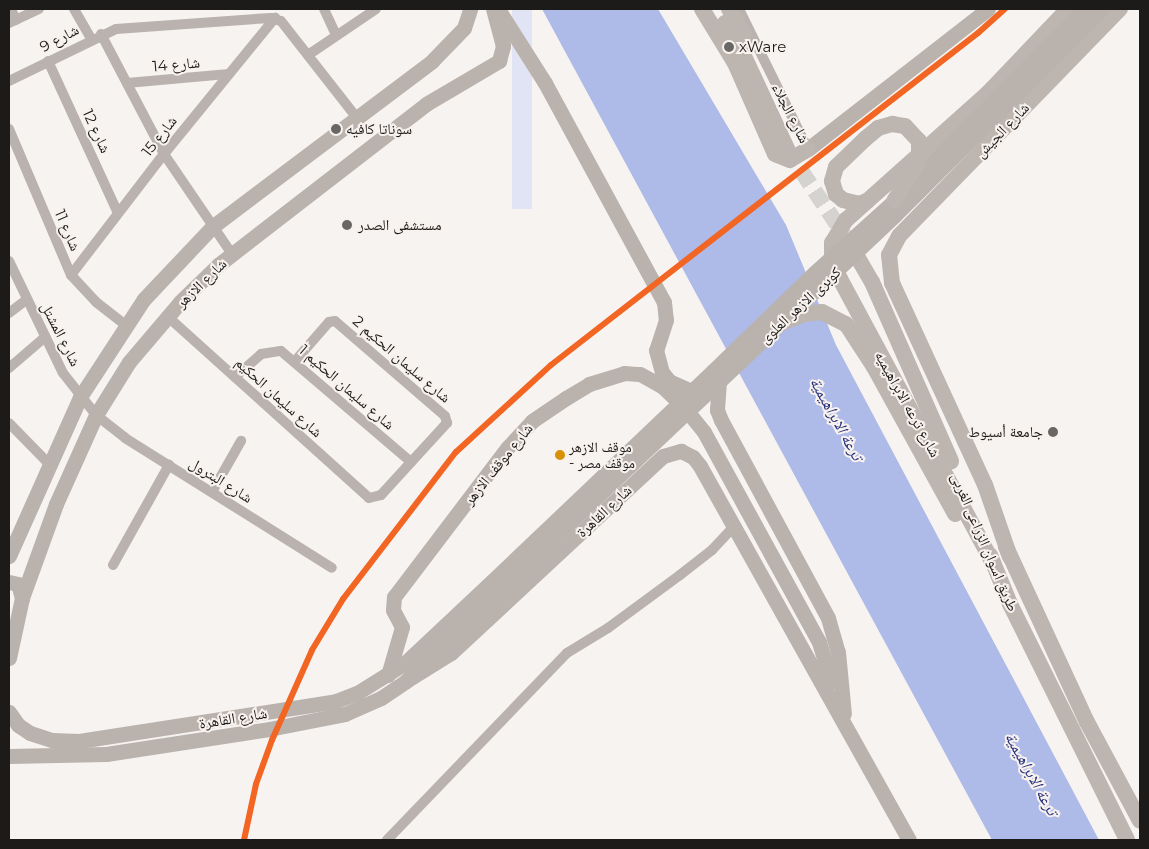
<!DOCTYPE html>
<meta charset="utf-8">
<style>
body{margin:0}
#map{position:relative;width:1149px;height:849px;overflow:hidden;background:#f6f3f0;font-family:Montserrat,"Noto Naskh Arabic",sans-serif}
div>[style]{position:absolute}
.green>*{inset:0;background:#e0e4f4;transform-origin:0 0}
.water>*{inset:0;background:#aebae7}
.primary-tunnel>*{height:16px;margin-top:-8px;transform-origin:0;background:repeating-linear-gradient(90deg,#d5d3d0 0 16px,transparent 0 24px)}
.street>*{height:10px;margin:-5px;padding:0 5px;transform-origin:5px;border-radius:5px;background:#bab2ae}
.secondary>*{height:15px;margin:-7.5px;padding:0 7.5px;transform-origin:7.5px;border-radius:7.5px;background:#bab2ac}
.primary>*{height:16px;margin:-8px;padding:0 8px;transform-origin:8px;border-radius:8px;background:#bdb5af}
.secondary-bridge>*{height:15px;margin:-7.5px;padding:0 7.5px;transform-origin:7.5px;border-radius:7.5px;background:#bab2ac}
.primary-bridge>*{height:16px;margin:-8px;padding:0 8px;transform-origin:8px;border-radius:8px;background:#bdb5af}
.rail-1>*{height:6px;margin:-3px;padding:0 3px;transform-origin:3px;border-radius:3px;background:#f26522}
.dots>*{width:14px;height:14px;translate:-50% -50%;box-sizing:border-box;border:2px solid #f8f2ee;border-radius:50%}
span{translate:-50% -50%;white-space:nowrap;text-align:center;line-height:1.15;-webkit-text-stroke:4px #f8f2ee;paint-order:stroke}
.bus-label{font-size:14px;color:#1d1b1a}
.left{translate:0 -50%;text-align:left}
.street-label{font-size:15px;color:#1d1b1a}
.poi-label{font-size:15px;color:#1d1b1a}
.right{translate:-100% -50%;text-align:right}
.water-label{font-size:16px;color:#26327e;font-style:italic}
.frame{position:absolute;inset:0;border:10px solid #1d1b1a;pointer-events:none}
</style>
<div id="map">
<div class="green">
<div style="left:512px;top:9px;width:20px;height:200px"></div>
</div>
<div class="water">
<div style="clip-path:polygon(542px 9px,658px 9px,786px 225px,836px 345px,1099px 840px,992px 840px)"></div>
</div>
<div class="primary-tunnel">
<div style="left:788px;top:151px;width:108px;rotate:56.3deg"></div>
</div>
<div class="street">
<div style="left:11px;top:9px;width:12px;rotate:66deg"></div>
<div style="left:74px;top:9px;width:34px;rotate:60deg"></div>
<div style="left:324px;top:9px;width:29px;rotate:65deg"></div>
<div style="left:739px;top:9px;width:156px;rotate:63.8deg"></div>
<div style="left:9px;top:23px;width:33px;rotate:-25deg"></div>
<div style="left:101px;top:34px;width:136px;rotate:62.3deg"></div>
<div style="left:164px;top:154px;width:121px;rotate:55.8deg"></div>
<div style="left:308px;top:55px;width:82px;rotate:-34.1deg"></div>
<div style="left:48px;top:61px;width:167px;rotate:65.3deg"></div>
<div style="left:9px;top:81px;width:119px;rotate:-25.9deg"></div>
<div style="left:116px;top:29px;width:155px;rotate:-4.1deg"></div>
<div style="left:271px;top:18px;width:10px;rotate:17deg"></div>
<div style="left:281px;top:21px;width:123px;rotate:51.9deg"></div>
<div style="left:127px;top:83px;width:100px;rotate:-5.1deg"></div>
<div style="left:9px;top:129px;width:159px;rotate:67deg"></div>
<div style="left:71px;top:275px;width:37px;rotate:47deg"></div>
<div style="left:96px;top:302px;width:37px;rotate:38deg"></div>
<div style="left:9px;top:261px;width:124px;rotate:64.3deg"></div>
<div style="left:63px;top:373px;width:53px;rotate:51.8deg"></div>
<div style="left:96px;top:415px;width:37px;rotate:38deg"></div>
<div style="left:125px;top:438px;width:244px;rotate:32.1deg"></div>
<div style="left:71px;top:275px;width:153px;rotate:-52.5deg"></div>
<div style="left:164px;top:154px;width:176px;rotate:-50.8deg"></div>
<div style="left:9px;top:313px;width:21px;rotate:-37deg"></div>
<div style="left:167px;top:316px;width:272px;rotate:42deg"></div>
<div style="left:369px;top:498px;width:12px;rotate:-14deg"></div>
<div style="left:381px;top:495px;width:98px;rotate:-47.5deg"></div>
<div style="left:447px;top:423px;width:7px;rotate:-106deg"></div>
<div style="left:445px;top:416px;width:145px;rotate:-139.2deg"></div>
<div style="left:335px;top:321px;width:6px;rotate:171deg"></div>
<div style="left:329px;top:322px;width:52px;rotate:131.1deg"></div>
<div style="left:9px;top:368px;width:48px;rotate:-40.7deg"></div>
<div style="left:235px;top:377px;width:35px;rotate:-41deg"></div>
<div style="left:261px;top:354px;width:20px;rotate:-9deg"></div>
<div style="left:281px;top:351px;width:171px;rotate:40.5deg"></div>
<div style="left:9px;top:423px;width:56px;rotate:45.7deg"></div>
<div style="left:212px;top:492px;width:59px;rotate:-60.4deg"></div>
<div style="left:113px;top:565px;width:115px;rotate:-60.8deg"></div>
<div style="left:387px;top:840px;width:260px;rotate:-46.1deg"></div>
<div style="left:567px;top:653px;width:48px;rotate:-31.4deg"></div>
<div style="left:608px;top:628px;width:89px;rotate:-36.4deg"></div>
<div style="left:680px;top:575px;width:41px;rotate:-38deg"></div>
<div style="left:712px;top:550px;width:34px;rotate:-47deg"></div>
</div>
<div class="secondary">
<div style="left:498px;top:9px;width:88px;rotate:57.6deg"></div>
<div style="left:545px;top:83px;width:249px;rotate:61.5deg"></div>
<div style="left:664px;top:302px;width:18px;rotate:84deg"></div>
<div style="left:666px;top:320px;width:32px;rotate:108deg"></div>
<div style="left:656px;top:350px;width:23px;rotate:75deg"></div>
<div style="left:662px;top:372px;width:11px;rotate:52deg"></div>
<div style="left:669px;top:381px;width:24px;rotate:24deg"></div>
<div style="left:808px;top:149px;width:228px;rotate:-37.9deg"></div>
<div style="left:713px;top:371px;width:141px;rotate:-44.1deg"></div>
<div style="left:719px;top:381px;width:29px;rotate:94deg"></div>
<div style="left:717px;top:410px;width:11px;rotate:68deg"></div>
<div style="left:721px;top:420px;width:225px;rotate:61.6deg"></div>
<div style="left:828px;top:618px;width:35px;rotate:74deg"></div>
<div style="left:838px;top:652px;width:62px;rotate:84.5deg"></div>
<div style="left:9px;top:556px;width:174px;rotate:-65.9deg"></div>
<div style="left:80px;top:397px;width:117px;rotate:-56.9deg"></div>
<div style="left:144px;top:299px;width:99px;rotate:-46.6deg"></div>
<div style="left:212px;top:227px;width:276px;rotate:-37deg"></div>
<div style="left:432px;top:61px;width:46px;rotate:-45.9deg"></div>
<div style="left:464px;top:28px;width:20px;rotate:-72deg"></div>
<div style="left:9px;top:582px;width:9px;rotate:13deg"></div>
<div style="left:18px;top:584px;width:15px;rotate:74deg"></div>
<div style="left:9px;top:658px;width:61px;rotate:-77.8deg"></div>
<div style="left:22px;top:598px;width:100px;rotate:-70.1deg"></div>
<div style="left:56px;top:504px;width:98px;rotate:-65.8deg"></div>
<div style="left:96px;top:415px;width:62px;rotate:-58.1deg"></div>
<div style="left:129px;top:362px;width:79px;rotate:-49.6deg"></div>
<div style="left:180px;top:302px;width:53px;rotate:-44.2deg"></div>
<div style="left:218px;top:265px;width:263px;rotate:-37.7deg"></div>
<div style="left:426px;top:104px;width:85px;rotate:-30.5deg"></div>
<div style="left:499px;top:61px;width:16px;rotate:-75deg"></div>
<div style="left:503px;top:46px;width:38px;rotate:-105deg"></div>
<div style="left:388px;top:675px;width:50px;rotate:-73.7deg"></div>
<div style="left:402px;top:627px;width:19px;rotate:-118deg"></div>
<div style="left:393px;top:610px;width:13px;rotate:-86deg"></div>
<div style="left:394px;top:597px;width:188px;rotate:-52.8deg"></div>
<div style="left:508px;top:447px;width:35px;rotate:-47deg"></div>
<div style="left:532px;top:421px;width:41px;rotate:-34.1deg"></div>
<div style="left:566px;top:398px;width:27px;rotate:-31deg"></div>
<div style="left:589px;top:384px;width:37px;rotate:-17deg"></div>
<div style="left:624px;top:373px;width:16px;rotate:4deg"></div>
<div style="left:640px;top:374px;width:25px;rotate:29deg"></div>
<div style="left:662px;top:386px;width:29px;rotate:44deg"></div>
<div style="left:683px;top:406px;width:33px;rotate:51deg"></div>
<div style="left:704px;top:432px;width:239px;rotate:61.3deg"></div>
<div style="left:819px;top:642px;width:24px;rotate:73deg"></div>
<div style="left:826px;top:665px;width:22px;rotate:87deg"></div>
<div style="left:406px;top:681px;width:53px;rotate:-31.9deg"></div>
<div style="left:451px;top:653px;width:289px;rotate:-42.9deg"></div>
<div style="left:663px;top:456px;width:19px;rotate:-16deg"></div>
<div style="left:681px;top:451px;width:13px;rotate:27deg"></div>
<div style="left:693px;top:457px;width:11px;rotate:52deg"></div>
<div style="left:700px;top:466px;width:428px;rotate:60.8deg"></div>
<div style="left:9px;top:712px;width:16px;rotate:55deg"></div>
<div style="left:18px;top:725px;width:14px;rotate:34deg"></div>
<div style="left:30px;top:733px;width:23px;rotate:18deg"></div>
<div style="left:52px;top:740px;width:27px;rotate:2deg"></div>
<div style="left:79px;top:741px;width:260px;rotate:-8.8deg"></div>
<div style="left:336px;top:701px;width:22px;rotate:-21deg"></div>
<div style="left:357px;top:693px;width:57px;rotate:-32deg"></div>
<div style="left:405px;top:663px;width:112px;rotate:-43.2deg"></div>
<div style="left:9px;top:756px;width:97px;rotate:-1.2deg"></div>
<div style="left:106px;top:754px;width:165px;rotate:-8.7deg"></div>
<div style="left:269px;top:729px;width:77px;rotate:-11.2deg"></div>
<div style="left:345px;top:714px;width:39px;rotate:-24deg"></div>
<div style="left:381px;top:698px;width:30px;rotate:-34deg"></div>
<div style="left:406px;top:681px;width:121px;rotate:-44.7deg"></div>
</div>
<div class="primary">
<div style="left:702px;top:9px;width:63px;rotate:58.6deg"></div>
<div style="left:735px;top:63px;width:99px;rotate:66.3deg"></div>
<div style="left:775px;top:154px;width:16px;rotate:22deg"></div>
<div style="left:790px;top:160px;width:21px;rotate:-31deg"></div>
<div style="left:729px;top:9px;width:29px;rotate:59deg"></div>
<div style="left:725px;top:23px;width:38px;rotate:60deg"></div>
<div style="left:744px;top:56px;width:105px;rotate:65.1deg"></div>
<div style="left:865px;top:139px;width:40px;rotate:136deg"></div>
<div style="left:836px;top:167px;width:15px;rotate:106deg"></div>
<div style="left:832px;top:181px;width:14px;rotate:73deg"></div>
<div style="left:836px;top:194px;width:9px;rotate:41deg"></div>
<div style="left:843px;top:200px;width:16px;rotate:14deg"></div>
<div style="left:859px;top:204px;width:9px;rotate:-21deg"></div>
<div style="left:848px;top:241px;width:48px;rotate:59.7deg"></div>
<div style="left:872px;top:282px;width:196px;rotate:66.2deg"></div>
<div style="left:781px;top:323px;width:25px;rotate:-21deg"></div>
<div style="left:804px;top:314px;width:18px;rotate:-6deg"></div>
<div style="left:822px;top:312px;width:27px;rotate:27deg"></div>
<div style="left:846px;top:324px;width:51px;rotate:56.9deg"></div>
<div style="left:874px;top:367px;width:168px;rotate:61.1deg"></div>
<div style="left:1006px;top:547px;width:193px;rotate:65.2deg"></div>
<div style="left:1087px;top:722px;width:112px;rotate:61.8deg"></div>
<div style="left:990px;top:555px;width:53px;rotate:67.8deg"></div>
<div style="left:1010px;top:604px;width:263px;rotate:63.6deg"></div>
<div style="left:1010px;top:557px;width:76px;rotate:-109.1deg"></div>
<div style="left:985px;top:485px;width:222px;rotate:-114.7deg"></div>
<div style="left:892px;top:283px;width:28px;rotate:-96deg"></div>
<div style="left:889px;top:255px;width:21px;rotate:-62deg"></div>
<div style="left:899px;top:236px;width:317px;rotate:-45.8deg"></div>
<div style="left:993px;top:563px;width:323px;rotate:-118.3deg"></div>
<div style="left:840px;top:279px;width:19px;rotate:-115deg"></div>
<div style="left:832px;top:262px;width:19px;rotate:-90deg"></div>
<div style="left:832px;top:243px;width:27px;rotate:-59deg"></div>
<div style="left:846px;top:220px;width:191px;rotate:-41.8deg"></div>
<div style="left:988px;top:93px;width:116px;rotate:-46.4deg"></div>
</div>
<div class="secondary-bridge">
<div style="left:814px;top:273px;width:108px;rotate:-42deg"></div>
<div style="left:894px;top:201px;width:271px;rotate:-45.1deg"></div>
<div style="left:487px;top:586px;width:312px;rotate:-43.6deg"></div>
<div style="left:492px;top:596px;width:555px;rotate:-43.39deg"></div>
<div style="left:895px;top:215px;width:292px;rotate:-44.9deg"></div>
</div>
<div class="primary-bridge">
<div style="left:865px;top:139px;width:17px;rotate:-40deg"></div>
<div style="left:878px;top:128px;width:15px;rotate:-16deg"></div>
<div style="left:892px;top:124px;width:13px;rotate:9deg"></div>
<div style="left:905px;top:126px;width:21px;rotate:47deg"></div>
<div style="left:919px;top:141px;width:21px;rotate:90deg"></div>
<div style="left:919px;top:162px;width:46px;rotate:122.7deg"></div>
</div>
<div class="rail-1">
<div style="left:244px;top:840px;width:57px;rotate:-77.9deg"></div>
<div style="left:256px;top:784px;width:47px;rotate:-70deg"></div>
<div style="left:272px;top:740px;width:98px;rotate:-66deg"></div>
<div style="left:312px;top:650px;width:60px;rotate:-58.7deg"></div>
<div style="left:343px;top:599px;width:185px;rotate:-52.5deg"></div>
<div style="left:456px;top:452px;width:129px;rotate:-42.5deg"></div>
<div style="left:551px;top:365px;width:541px;rotate:-37.87deg"></div>
<div style="left:978px;top:33px;width:36px;rotate:-42deg"></div>
</div>
<div class="dots">
<div style="left:729px;top:47px;background:#696765"></div>
<div style="left:336px;top:129px;background:#696765"></div>
<div style="left:347px;top:225px;background:#696765"></div>
<div style="left:1053px;top:432px;background:#696765"></div>
<div style="left:560px;top:455px;background:#d69104"></div>
</div>
<div class="bus-label">
<span class="left" style="left:569px;top:455px">موقف الازهر<br>- موقف مصر</span>
</div>
<div class="street-label">
<span style="left:59px;top:38px;rotate:-28deg">شارع 9</span>
<span style="left:176px;top:64px;rotate:-5deg">شارع 14</span>
<span style="left:791px;top:113px;rotate:63deg">شارع الجلاء</span>
<span style="left:1002px;top:130px;rotate:-46deg">شارع الجيش</span>
<span style="left:97px;top:131px;rotate:65deg">شارع 12</span>
<span style="left:159px;top:136px;rotate:-52deg">شارع 15</span>
<span style="left:68px;top:230px;rotate:67deg">شارع 11</span>
<span style="left:201px;top:283px;rotate:-44deg">شارع الازهر</span>
<span style="left:800px;top:305px;rotate:-43deg">كوبرى الازهر العلوى</span>
<span style="left:61px;top:334px;rotate:63deg">شارع المشتل</span>
<span style="left:402px;top:359px;rotate:41deg">شارع سليمان الحكيم 2</span>
<span style="left:347px;top:387px;rotate:41deg">شارع سليمان الحكيم 1</span>
<span style="left:279px;top:397px;rotate:42deg">شارع سليمان الحكيم</span>
<span style="left:908px;top:404px;rotate:61deg">شارع ترعه الابراهيميه</span>
<span style="left:498px;top:464px;rotate:-51deg">شارع موقف الازهر</span>
<span style="left:221px;top:480px;rotate:32deg">شارع البترول</span>
<span style="left:604px;top:511px;rotate:-43deg">شارع القاهرة</span>
<span style="left:985px;top:542px;rotate:67deg">طريق اسوان الزراعى الغربى</span>
<span style="left:233px;top:718px;rotate:-9deg">شارع القاهرة</span>
</div>
<div class="poi-label">
<span class="left" style="left:739px;top:47px">xWare</span>
<span class="left" style="left:346px;top:129px">سوناتا كافيه</span>
<span class="left" style="left:358px;top:225px">مستشفى الصدر</span>
<span class="right" style="left:1043px;top:432px">جامعة أسيوط</span>
</div>
<div class="water-label">
<span style="left:836px;top:419px;rotate:61deg">ترعة الابراهيمية</span>
<span style="left:1031px;top:774px;rotate:61deg">ترعة الابراهيمية</span>
</div>
<div class="frame"></div>
</div>
